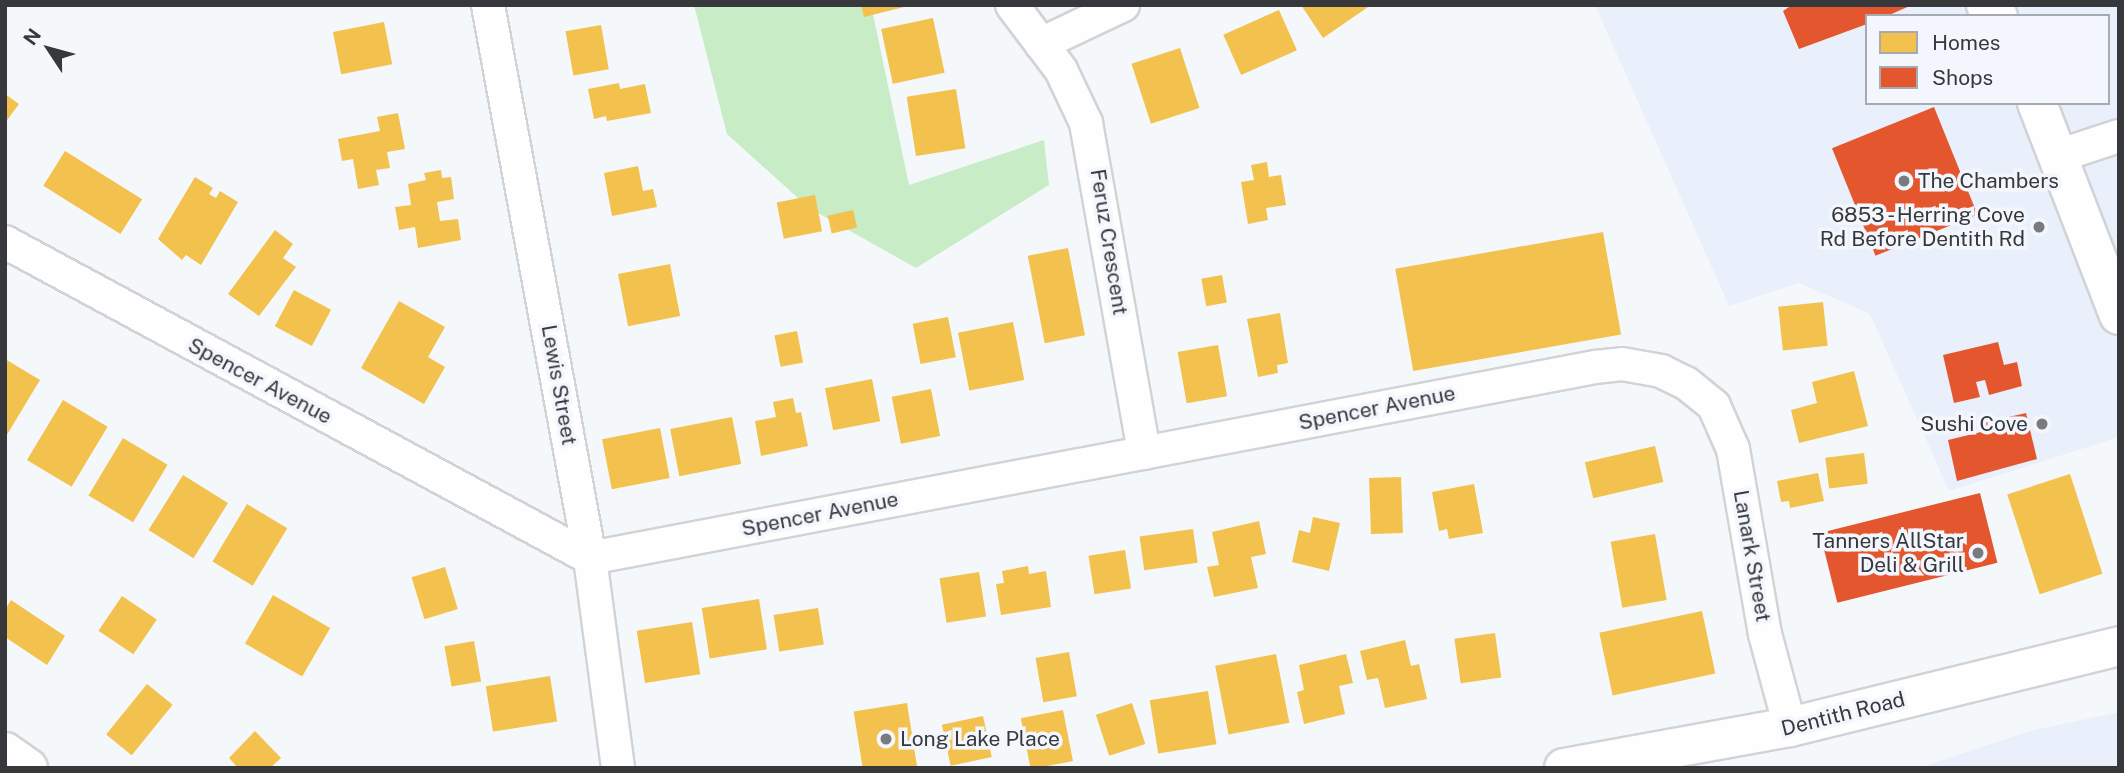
<!DOCTYPE html>
<style>
body{margin:0}
#map{position:relative;width:2124px;height:773px;overflow:hidden;background:#f5f8fb;font-family:"Public Sans",sans-serif}
div>[style]{position:absolute}
.built>*{inset:0;background:#e9f0fb}
.green>*{inset:0;background:#c7ecc6}
.homes>*{inset:0;background:#f2c14e;transform-origin:0 0}
.shops>*{inset:0;background:#e4572e;transform-origin:0 0}
.roads{filter:drop-shadow(2px 0 #d1d3d6) drop-shadow(-2px 0 #d1d3d6) drop-shadow(0 2px #d1d3d6) drop-shadow(0 -2px #d1d3d6)}
.minor>*{height:32px;margin:-16px;padding:0 16px;transform-origin:16px;border-radius:16px;background:#fefefe}
.secondary>*{height:38px;margin:-19px;padding:0 19px;transform-origin:19px;border-radius:19px;background:#fefefe}
.dots>*{width:19px;height:19px;translate:-50% -50%;box-sizing:border-box;border:4px solid #f3f7fd;border-radius:50%}
span{translate:-50% -50%;white-space:nowrap;text-align:center;line-height:1.15;-webkit-text-stroke:7px #f3f7fd;paint-order:stroke}
.poi-label{font-size:21px;color:#36383c}
.left{translate:0 -50%;text-align:left}
.right{translate:-100% -50%;text-align:right}
.street-label{font-size:21px;color:#36383c}
.frame{position:absolute;inset:0;border:7px solid #36383c;pointer-events:none}
.legend{position:absolute;left:1865px;top:14px;width:245px;height:91px;box-sizing:border-box;background:#f3f7fd;border:2px solid #a7abb0;margin:0;padding:9px 12px;list-style:none;font-size:21px;color:#36383c}
.legend li{display:flex;align-items:center;gap:14px;height:35px}
.legend b{width:35px;border:2px solid #a7abb0}
.north{position:absolute;left:14px;top:14px;width:70px;height:70px;-webkit-text-stroke:5px #f3f7fd;paint-order:stroke;rotate:306deg;font-size:19px;font-weight:700;line-height:28px;text-align:center;color:#36383c}
.north::after{content:'';display:block;margin:auto;width:24px;height:32px;background:#36383c;clip-path:polygon(50% 0,100% 100%,50% 72%,0 100%)}
</style>
<div id="map">
<div class="built">
<div style="clip-path:polygon(evenodd,1595px 5px,2119px 5px,2119px 437px,1949px 491px,1870px 314px,1799px 283px,1729px 306px,1595px 5px,1867px 16px,2108px 16px,2108px 103px,1867px 103px,1867px 16px)"></div>
<div style="clip-path:polygon(2119px 712px,2119px 768px,1918px 768px,2030px 731px)"></div>
</div>
<div class="green">
<div style="clip-path:polygon(694px 5px,871px 5px,909px 185px,1044px 140px,1049px 185px,916px 268px,809px 208px,727px 134px)"></div>
</div>
<div class="homes">
<div style="clip-path:polygon(861px 5px,908px 5px,908px 6px,864px 17px)"></div>
<div style="clip-path:polygon(1301px 5px,1371px 5px,1323px 38px)"></div>
<div style="left:1279px;top:10px;width:44px;height:61px;rotate:66deg"></div>
<div style="left:933px;top:18px;width:56px;height:53px;rotate:78deg"></div>
<div style="left:384px;top:22px;width:43px;height:52px;rotate:79deg"></div>
<div style="left:601px;top:25px;width:45px;height:36px;rotate:80deg"></div>
<div style="left:1180px;top:48px;width:63px;height:51px;rotate:72deg"></div>
<div style="clip-path:polygon(619px 83px,620px 89px,645px 84px,651px 113px,607px 121px,606px 116px,594px 119px,588px 89px)"></div>
<div style="left:956px;top:89px;width:60px;height:50px;rotate:81deg"></div>
<div style="clip-path:polygon(5px 94px,19px 104px,5px 123px)"></div>
<div style="clip-path:polygon(398px 113px,405px 149px,387px 152px,390px 168px,376px 170px,379px 185px,358px 189px,353px 159px,342px 161px,338px 139px,380px 131px,377px 117px)"></div>
<div style="left:65px;top:151px;width:91px;height:41px;rotate:32deg"></div>
<div style="clip-path:polygon(1267px 162px,1269px 177px,1281px 175px,1286px 205px,1266px 208px,1268px 220px,1248px 224px,1241px 182px,1254px 180px,1251px 165px)"></div>
<div style="clip-path:polygon(638px 166px,643px 191px,653px 189px,657px 207px,612px 216px,604px 173px)"></div>
<div style="clip-path:polygon(441px 170px,442px 178px,451px 177px,454px 199px,437px 202px,440px 221px,458px 219px,461px 240px,418px 248px,415px 227px,399px 230px,395px 207px,411px 205px,408px 184px,426px 180px,424px 173px)"></div>
<div style="clip-path:polygon(195px 177px,213px 188px,209px 194px,216px 198px,220px 191px,238px 202px,201px 265px,186px 255px,182px 260px,158px 239px)"></div>
<div style="left:815px;top:195px;width:37px;height:39px;rotate:79deg"></div>
<div style="left:853px;top:210px;width:18px;height:26px;rotate:77deg"></div>
<div style="clip-path:polygon(275px 230px,293px 244px,283px 258px,296px 267px,259px 316px,228px 294px)"></div>
<div style="left:1603px;top:232px;width:104px;height:211px;rotate:80deg"></div>
<div style="left:1068px;top:248px;width:89px;height:41px;rotate:79deg"></div>
<div style="left:670px;top:264px;width:53px;height:53px;rotate:79deg"></div>
<div style="left:1222px;top:275px;width:28px;height:21px;rotate:80deg"></div>
<div style="left:294px;top:290px;width:42px;height:41px;rotate:28deg"></div>
<div style="clip-path:polygon(399px 301px,445px 327px,428px 357px,445px 367px,424px 404px,361px 368px)"></div>
<div style="left:1823px;top:302px;width:44px;height:45px;rotate:84deg"></div>
<div style="clip-path:polygon(1280px 313px,1288px 363px,1277px 365px,1278px 373px,1258px 377px,1247px 319px)"></div>
<div style="left:948px;top:317px;width:41px;height:36px;rotate:79deg"></div>
<div style="left:1013px;top:322px;width:59px;height:56px;rotate:79deg"></div>
<div style="left:797px;top:331px;width:32px;height:23px;rotate:79deg"></div>
<div style="left:1218px;top:345px;width:52px;height:41px;rotate:80deg"></div>
<div style="clip-path:polygon(5px 359px,40px 380px,5px 438px)"></div>
<div style="clip-path:polygon(1854px 371px,1868px 426px,1799px 443px,1791px 410px,1817px 403px,1812px 382px)"></div>
<div style="left:872px;top:379px;width:43px;height:48px;rotate:79deg"></div>
<div style="left:931px;top:389px;width:48px;height:40px;rotate:79deg"></div>
<div style="clip-path:polygon(793px 398px,796px 413px,801px 412px,808px 446px,761px 456px,755px 421px,776px 417px,773px 402px)"></div>
<div style="left:63px;top:400px;width:52px;height:70px;rotate:31deg"></div>
<div style="left:732px;top:417px;width:48px;height:63px;rotate:79deg"></div>
<div style="left:660px;top:428px;width:51px;height:59px;rotate:79deg"></div>
<div style="left:123px;top:438px;width:52px;height:67px;rotate:31deg"></div>
<div style="left:1655px;top:446px;width:37px;height:72px;rotate:77deg"></div>
<div style="left:1864px;top:453px;width:31px;height:39px;rotate:83deg"></div>
<div style="clip-path:polygon(1818px 473px,1824px 501px,1790px 508px,1789px 501px,1781px 502px,1777px 481px)"></div>
<div style="left:2070px;top:474px;width:105px;height:66px;rotate:72deg"></div>
<div style="left:183px;top:475px;width:53px;height:65px;rotate:32deg"></div>
<div style="left:1401px;top:477px;width:56px;height:32px;rotate:88deg"></div>
<div style="clip-path:polygon(1474px 484px,1483px 533px,1449px 539px,1447px 529px,1439px 531px,1432px 492px)"></div>
<div style="left:247px;top:504px;width:47px;height:67px;rotate:31deg"></div>
<div style="clip-path:polygon(1313px 517px,1340px 523px,1329px 571px,1292px 562px,1299px 530px,1310px 533px)"></div>
<div style="clip-path:polygon(1259px 521px,1266px 554px,1251px 557px,1258px 588px,1214px 597px,1207px 567px,1219px 565px,1212px 532px)"></div>
<div style="left:1193px;top:529px;width:34px;height:54px;rotate:82deg"></div>
<div style="left:1655px;top:534px;width:67px;height:45px;rotate:80deg"></div>
<div style="left:1125px;top:550px;width:39px;height:37px;rotate:81deg"></div>
<div style="clip-path:polygon(1028px 566px,1029px 574px,1046px 571px,1051px 607px,1001px 615px,996px 584px,1004px 583px,1002px 571px)"></div>
<div style="left:445px;top:567px;width:44px;height:35px;rotate:73deg"></div>
<div style="left:979px;top:572px;width:45px;height:40px;rotate:81deg"></div>
<div style="left:273px;top:595px;width:66px;height:56px;rotate:30deg"></div>
<div style="left:122px;top:596px;width:42px;height:42px;rotate:34deg"></div>
<div style="left:759px;top:599px;width:51px;height:58px;rotate:81deg"></div>
<div style="clip-path:polygon(11px 600px,65px 636px,47px 665px,5px 637px,5px 610px)"></div>
<div style="left:818px;top:608px;width:37px;height:45px;rotate:81deg"></div>
<div style="left:1702px;top:611px;width:64px;height:105px;rotate:78deg"></div>
<div style="left:692px;top:622px;width:53px;height:56px;rotate:81deg"></div>
<div style="left:1495px;top:633px;width:45px;height:41px;rotate:82deg"></div>
<div style="clip-path:polygon(1405px 640px,1411px 666px,1419px 664px,1427px 699px,1385px 708px,1378px 678px,1367px 680px,1360px 651px)"></div>
<div style="left:474px;top:641px;width:41px;height:30px;rotate:80deg"></div>
<div style="left:1069px;top:652px;width:45px;height:34px;rotate:80deg"></div>
<div style="left:1276px;top:654px;width:70px;height:62px;rotate:79deg"></div>
<div style="clip-path:polygon(1346px 654px,1353px 683px,1339px 686px,1345px 714px,1304px 724px,1297px 692px,1304px 690px,1299px 665px)"></div>
<div style="left:550px;top:676px;width:46px;height:65px;rotate:81deg"></div>
<div style="left:147px;top:684px;width:33px;height:65px;rotate:39deg"></div>
<div style="left:1208px;top:691px;width:54px;height:59px;rotate:81deg"></div>
<div style="left:907px;top:703px;width:66px;height:54px;rotate:81deg"></div>
<div style="left:1132px;top:703px;width:43px;height:38px;rotate:72deg"></div>
<div style="left:1063px;top:710px;width:52px;height:43px;rotate:79deg"></div>
<div style="left:983px;top:716px;width:42px;height:42px;rotate:78deg"></div>
<div style="clip-path:polygon(255px 731px,281px 758px,270px 768px,238px 768px,229px 758px)"></div>
</div>
<div class="shops">
<div style="clip-path:polygon(1792px 5px,1912px 5px,1887px 16px,1867px 16px,1867px 24px,1799px 49px,1783px 11px)"></div>
<div style="left:1934px;top:107px;width:116px;height:110px;rotate:68deg"></div>
<div style="clip-path:polygon(1998px 342px,2004px 365px,2017px 362px,2022px 386px,1989px 395px,1985px 380px,1976px 382px,1980px 397px,1954px 403px,1943px 355px)"></div>
<div style="clip-path:polygon(2026px 413px,2037px 459px,1957px 481px,1948px 440px,1985px 431px,1983px 423px)"></div>
<div style="left:1980px;top:493px;width:72px;height:165px;rotate:76deg"></div>
</div>
<div class="roads">
<div class="minor">
<div style="left:488px;top:5px;width:562px;rotate:79.55deg"></div>
<div style="left:590px;top:558px;width:212px;rotate:82.4deg"></div>
<div style="left:1012px;top:5px;width:81px;rotate:53deg"></div>
<div style="left:1061px;top:70px;width:59px;rotate:64.7deg"></div>
<div style="left:1086px;top:123px;width:335px;rotate:80deg"></div>
<div style="left:1041px;top:44px;width:91px;rotate:-25.4deg"></div>
<div style="left:2058px;top:156px;width:64px;rotate:-18.2deg"></div>
<div style="left:5px;top:242px;width:665px;rotate:28.38deg"></div>
<div style="left:590px;top:558px;width:1023px;rotate:-10.76deg"></div>
<div style="left:1595px;top:367px;width:27px;rotate:-6deg"></div>
<div style="left:1622px;top:364px;width:40px;rotate:10deg"></div>
<div style="left:1661px;top:371px;width:28px;rotate:26deg"></div>
<div style="left:1686px;top:383px;width:36px;rotate:39deg"></div>
<div style="left:1714px;top:406px;width:47px;rotate:66.2deg"></div>
<div style="left:1733px;top:449px;width:188px;rotate:80.2deg"></div>
<div style="left:1765px;top:634px;width:96px;rotate:75deg"></div>
</div>
<div class="secondary">
<div style="left:1986px;top:5px;width:16px;rotate:43deg"></div>
<div style="left:2037px;top:103px;width:227px;rotate:68.9deg"></div>
<div style="left:5px;top:752px;width:28px;rotate:35deg"></div>
<div style="left:1564px;top:768px;width:230px;rotate:-10.3deg"></div>
<div style="left:1790px;top:727px;width:339px;rotate:-13.8deg"></div>
</div>
</div>
<div class="dots">
<div style="left:1904px;top:181px;background:#797b7f"></div>
<div style="left:2039px;top:227px;background:#797b7f"></div>
<div style="left:2042px;top:424px;background:#797b7f"></div>
<div style="left:1978px;top:553px;background:#797b7f"></div>
<div style="left:886px;top:739px;background:#797b7f"></div>
</div>
<div class="poi-label">
<span class="left" style="left:1918px;top:181px">The Chambers</span>
<span class="right" style="left:2025px;top:227px">6853 - Herring Cove<br>Rd Before Dentith Rd</span>
<span class="right" style="left:2028px;top:424px">Sushi Cove</span>
<span class="right" style="left:1964px;top:553px">Tanners AllStar<br>Deli &amp; Grill</span>
<span class="left" style="left:900px;top:739px">Long Lake Place</span>
</div>
<div class="street-label">
<span style="left:1109px;top:242px;rotate:81deg">Feruz Crescent</span>
<span style="left:260px;top:381px;rotate:28deg">Spencer Avenue</span>
<span style="left:559px;top:385px;rotate:80deg">Lewis Street</span>
<span style="left:1377px;top:408px;rotate:-11deg">Spencer Avenue</span>
<span style="left:820px;top:514px;rotate:-11deg">Spencer Avenue</span>
<span style="left:1752px;top:556px;rotate:80deg">Lanark Street</span>
<span style="left:1843px;top:714px;rotate:-14deg">Dentith Road</span>
</div>
<div class="frame"></div>
<ul class="legend">
<li><b style="height:19px;background:#f2c14e"></b>Homes</li>
<li><b style="height:19px;background:#e4572e"></b>Shops</li>
</ul>
<div class="north">N</div>
</div>
